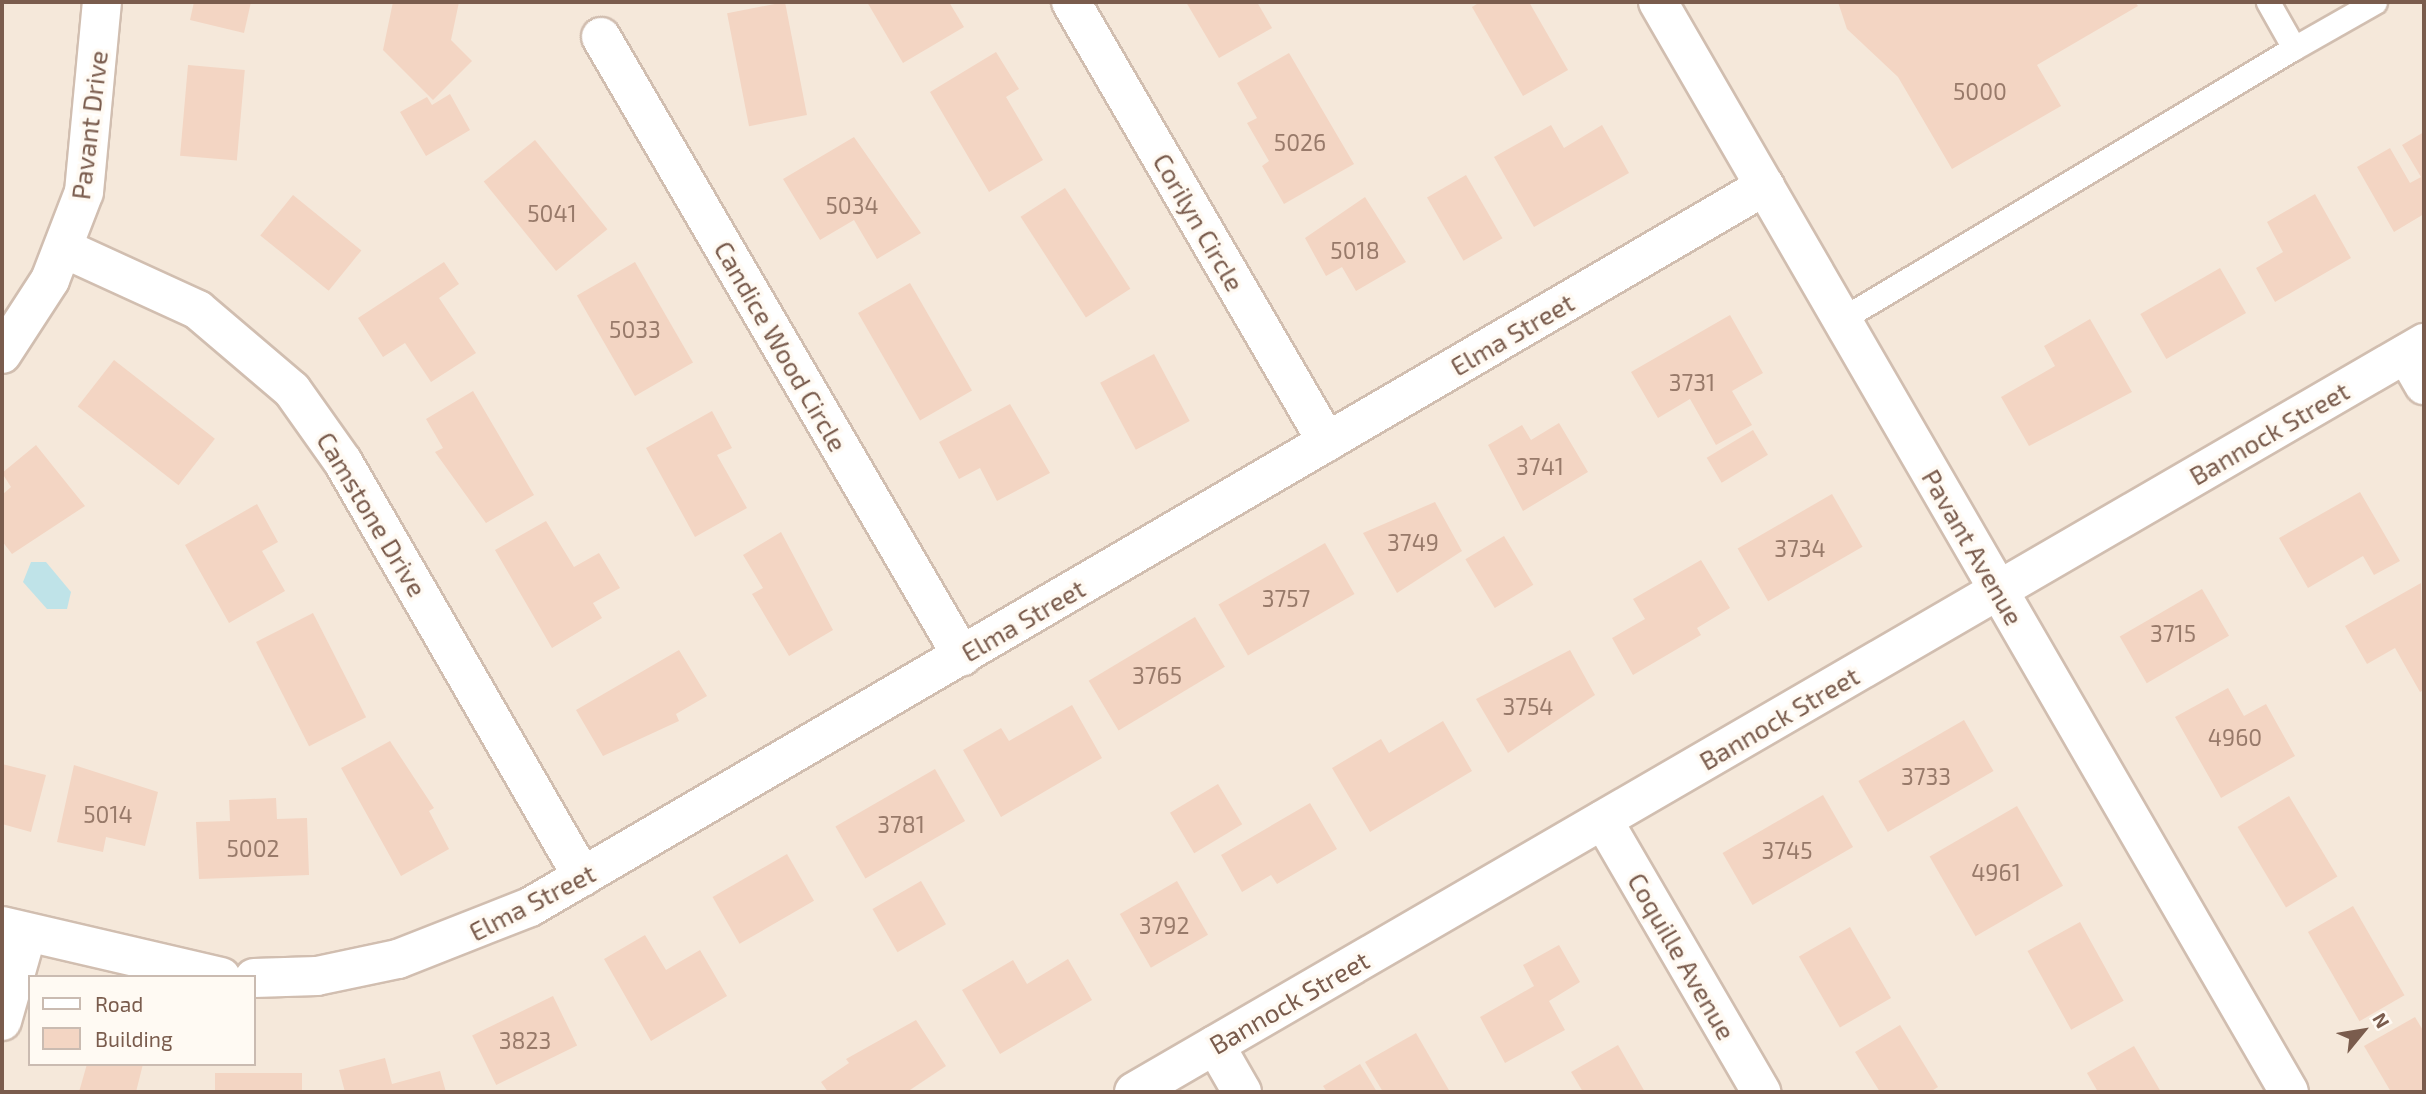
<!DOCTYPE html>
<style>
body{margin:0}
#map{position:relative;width:2426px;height:1094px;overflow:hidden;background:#fdf6ec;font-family:"Exo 2",sans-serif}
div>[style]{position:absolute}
.residential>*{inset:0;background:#f5e8da}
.water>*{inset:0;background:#bfe3e8}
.building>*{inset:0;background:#f3d5c3;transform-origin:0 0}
.roads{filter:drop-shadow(2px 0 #d1beb0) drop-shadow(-2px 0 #d1beb0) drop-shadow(0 2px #d1beb0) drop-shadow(0 -2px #d1beb0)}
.lane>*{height:23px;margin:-11.5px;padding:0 11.5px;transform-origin:11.5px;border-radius:11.5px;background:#fff}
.street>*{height:38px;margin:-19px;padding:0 19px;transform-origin:19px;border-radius:19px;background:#fff}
span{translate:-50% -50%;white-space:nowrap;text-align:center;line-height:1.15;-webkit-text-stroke:7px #fffaf3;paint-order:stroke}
.number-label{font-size:23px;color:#987a6a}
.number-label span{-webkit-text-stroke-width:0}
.street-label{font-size:26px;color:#7a5c4d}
.frame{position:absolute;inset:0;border:4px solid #7a5c4d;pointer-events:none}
.legend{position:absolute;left:28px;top:975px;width:228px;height:91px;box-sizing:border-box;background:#fffaf3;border:2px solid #cabbb1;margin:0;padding:9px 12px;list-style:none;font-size:21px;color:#7a5c4d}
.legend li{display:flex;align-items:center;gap:14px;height:35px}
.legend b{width:35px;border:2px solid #cabbb1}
.north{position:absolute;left:2328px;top:996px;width:70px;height:70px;-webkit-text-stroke:5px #fffaf3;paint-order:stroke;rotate:60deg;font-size:19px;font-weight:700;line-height:28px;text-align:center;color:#7a5c4d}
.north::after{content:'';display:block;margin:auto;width:24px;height:32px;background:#7a5c4d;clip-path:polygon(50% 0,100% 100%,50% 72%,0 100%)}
</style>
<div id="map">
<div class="residential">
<div style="clip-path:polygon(evenodd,2px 2px,2424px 2px,2424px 1092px,2px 1092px,2px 2px,30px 977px,254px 977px,254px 1064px,30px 1064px,30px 977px)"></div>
</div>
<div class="water">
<div style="clip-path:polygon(31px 562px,46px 562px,71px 592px,67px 609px,47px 609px,23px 582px)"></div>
</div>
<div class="building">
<div style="clip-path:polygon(194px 2px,251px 2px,244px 33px,190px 20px)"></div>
<div style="clip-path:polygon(393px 2px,459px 2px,451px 40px,472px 61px,433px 100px,383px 50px)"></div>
<div style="left:785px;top:2px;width:115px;height:59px;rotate:79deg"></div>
<div style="clip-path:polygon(867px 2px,949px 2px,964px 27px,903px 63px)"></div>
<div style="clip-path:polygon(1186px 2px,1257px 2px,1272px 28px,1219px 58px)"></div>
<div style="clip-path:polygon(1480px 2px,1529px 2px,1568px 70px,1523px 96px,1472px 7px)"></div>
<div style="clip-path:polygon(1838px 2px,2135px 2px,2138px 6px,2037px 65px,2061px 106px,1952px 169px,1898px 77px,1847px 29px)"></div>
<div style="clip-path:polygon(996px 52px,1019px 89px,1006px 97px,1043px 160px,989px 192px,930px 92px)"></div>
<div style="clip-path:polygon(1289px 53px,1354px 164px,1284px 204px,1262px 166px,1269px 161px,1247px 123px,1257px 118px,1237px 83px)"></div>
<div style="left:188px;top:65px;width:57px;height:91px;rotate:5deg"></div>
<div style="clip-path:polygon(450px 94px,470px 130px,426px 156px,400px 112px,427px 97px,432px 105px)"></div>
<div style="clip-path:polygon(1551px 125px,1564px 148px,1602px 125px,1629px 173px,1534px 227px,1494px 157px)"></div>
<div style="clip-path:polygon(2424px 132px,2424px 214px,2394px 232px,2357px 167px,2390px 148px,2410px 183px,2421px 177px,2402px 145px)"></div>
<div style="clip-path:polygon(854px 137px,921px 233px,877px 259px,854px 220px,820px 240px,783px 179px)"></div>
<div style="left:535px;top:140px;width:115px;height:66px;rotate:51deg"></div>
<div style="left:1466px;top:175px;width:73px;height:45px;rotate:60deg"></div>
<div style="left:1065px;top:188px;width:120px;height:53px;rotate:57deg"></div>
<div style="clip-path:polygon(2315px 194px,2351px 258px,2275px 302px,2256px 268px,2283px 252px,2267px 222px)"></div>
<div style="left:293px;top:195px;width:88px;height:52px;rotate:39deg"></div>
<div style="clip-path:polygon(1365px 197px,1406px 262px,1356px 291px,1342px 267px,1326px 276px,1305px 238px)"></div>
<div style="clip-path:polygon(444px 262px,459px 284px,439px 298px,476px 353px,431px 382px,405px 343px,383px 357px,358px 318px)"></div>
<div style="left:635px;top:262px;width:116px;height:67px;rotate:60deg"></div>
<div style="left:2220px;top:268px;width:52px;height:92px;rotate:60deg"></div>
<div style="left:910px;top:283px;width:124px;height:60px;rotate:60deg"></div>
<div style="clip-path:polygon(1730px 315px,1763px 373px,1732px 391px,1752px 425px,1716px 445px,1690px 399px,1658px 418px,1631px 372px)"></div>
<div style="clip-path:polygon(2090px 319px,2132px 392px,2029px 446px,2001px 397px,2055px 366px,2044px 346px)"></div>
<div style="left:1154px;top:354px;width:76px;height:61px;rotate:62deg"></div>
<div style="left:114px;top:360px;width:128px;height:59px;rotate:38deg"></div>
<div style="clip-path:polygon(473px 391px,534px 495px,486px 523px,435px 452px,443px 448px,426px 419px)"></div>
<div style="clip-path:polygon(1010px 404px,1050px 473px,997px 501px,980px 468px,959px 479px,939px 442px)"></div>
<div style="clip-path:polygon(712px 411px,732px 448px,717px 455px,747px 508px,695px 537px,646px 448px)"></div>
<div style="clip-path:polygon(1559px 423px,1588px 472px,1523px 511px,1488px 445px,1522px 425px,1531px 440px)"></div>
<div style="left:1753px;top:430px;width:29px;height:54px;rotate:59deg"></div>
<div style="clip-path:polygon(36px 445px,85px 506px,12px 554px,2px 541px,2px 495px,11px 487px,2px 473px)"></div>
<div style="clip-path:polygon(2360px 492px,2400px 561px,2374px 575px,2363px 556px,2308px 588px,2279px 538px)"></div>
<div style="left:1832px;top:494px;width:61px;height:109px;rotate:60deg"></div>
<div style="clip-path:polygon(1435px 502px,1462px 551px,1397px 593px,1363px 533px)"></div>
<div style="clip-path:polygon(257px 504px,278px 542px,262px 551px,285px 591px,229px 623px,185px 545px)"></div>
<div style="clip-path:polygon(546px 521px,574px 567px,599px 553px,620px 588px,593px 603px,602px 618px,552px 648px,495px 550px)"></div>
<div style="clip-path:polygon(781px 532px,833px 630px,789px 656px,752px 594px,763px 588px,743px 555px)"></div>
<div style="left:1504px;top:536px;width:57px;height:45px;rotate:59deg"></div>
<div style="left:1325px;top:543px;width:59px;height:123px;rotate:60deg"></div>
<div style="clip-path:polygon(1701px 560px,1730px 608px,1697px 628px,1701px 635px,1633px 675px,1612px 638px,1645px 619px,1633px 599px)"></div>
<div style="clip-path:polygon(2421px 583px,2424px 690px,2420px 692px,2395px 648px,2367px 664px,2345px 626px)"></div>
<div style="left:2202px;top:589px;width:54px;height:95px;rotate:60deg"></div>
<div style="left:313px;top:613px;width:117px;height:64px;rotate:63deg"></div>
<div style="left:1195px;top:617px;width:58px;height:124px;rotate:59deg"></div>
<div style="clip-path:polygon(679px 650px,707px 696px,676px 714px,679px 721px,603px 756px,576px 710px)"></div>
<div style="clip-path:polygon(1570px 650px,1595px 695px,1508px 753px,1476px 699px)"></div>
<div style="clip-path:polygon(2228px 688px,2244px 716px,2266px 704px,2295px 756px,2221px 798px,2175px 717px)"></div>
<div style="clip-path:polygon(1072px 705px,1102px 758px,1001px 817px,963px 750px,1001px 728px,1009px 741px)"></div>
<div style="left:1964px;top:720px;width:59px;height:122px;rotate:60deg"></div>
<div style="clip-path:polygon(1443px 721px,1472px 771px,1370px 832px,1332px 768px,1381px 739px,1389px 753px)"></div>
<div style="clip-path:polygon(390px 741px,434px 808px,429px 811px,449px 849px,401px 876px,341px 768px)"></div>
<div style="clip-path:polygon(2px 764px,46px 775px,31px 832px,2px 824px)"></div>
<div style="clip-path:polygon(74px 765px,158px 792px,145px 846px,106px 837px,103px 852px,57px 842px)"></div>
<div style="left:935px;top:769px;width:60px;height:115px;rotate:60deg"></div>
<div style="left:1218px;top:784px;width:47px;height:56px;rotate:59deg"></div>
<div style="left:1823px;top:795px;width:60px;height:116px;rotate:60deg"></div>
<div style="left:2289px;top:796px;width:94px;height:60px;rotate:59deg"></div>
<div style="clip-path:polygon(276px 798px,277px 819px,307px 818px,309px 875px,199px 879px,196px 822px,230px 821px,229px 800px)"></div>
<div style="clip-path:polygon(1310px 803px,1337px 849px,1277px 884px,1271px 875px,1242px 892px,1221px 855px)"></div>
<div style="left:2017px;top:806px;width:92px;height:101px;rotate:60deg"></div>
<div style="left:787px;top:854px;width:54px;height:86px;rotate:60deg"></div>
<div style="left:921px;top:881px;width:50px;height:56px;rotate:60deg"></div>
<div style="left:1177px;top:881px;width:62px;height:66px;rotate:60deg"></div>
<div style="left:2353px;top:906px;width:103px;height:52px;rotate:60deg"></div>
<div style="left:2080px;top:922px;width:90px;height:60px;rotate:61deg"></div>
<div style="left:1850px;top:927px;width:82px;height:59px;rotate:60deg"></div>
<div style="clip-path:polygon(645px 935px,666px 970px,700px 950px,727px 996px,651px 1041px,604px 959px)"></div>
<div style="clip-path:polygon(1559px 945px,1580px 982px,1549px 1001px,1565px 1030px,1505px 1063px,1480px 1017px,1534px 986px,1523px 965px)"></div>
<div style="clip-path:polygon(1068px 959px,1092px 1000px,1000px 1054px,962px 990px,1013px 960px,1027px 984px)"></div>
<div style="left:553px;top:996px;width:55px;height:90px;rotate:64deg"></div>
<div style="clip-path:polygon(2415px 1017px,2424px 1032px,2424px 1092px,2391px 1092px,2364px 1046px)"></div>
<div style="clip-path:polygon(916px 1020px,946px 1066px,907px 1092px,828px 1092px,821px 1082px,849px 1063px,846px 1059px)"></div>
<div style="clip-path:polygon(1900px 1025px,1938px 1087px,1930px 1092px,1880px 1092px,1855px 1052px)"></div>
<div style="clip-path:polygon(1416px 1033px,1450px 1092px,1383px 1092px,1365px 1062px)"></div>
<div style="clip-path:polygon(1618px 1045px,1645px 1092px,1583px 1092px,1571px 1072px)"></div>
<div style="clip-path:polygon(2134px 1046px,2161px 1092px,2098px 1092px,2087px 1073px)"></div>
<div style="clip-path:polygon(385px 1058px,392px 1084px,440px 1071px,446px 1092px,345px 1092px,339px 1070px)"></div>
<div style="clip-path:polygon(87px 1064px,143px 1064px,136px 1092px,79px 1092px)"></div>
<div style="clip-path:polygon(1360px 1064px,1377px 1092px,1327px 1092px,1323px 1086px)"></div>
<div style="left:215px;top:1073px;width:87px;height:19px"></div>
</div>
<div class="roads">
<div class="lane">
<div style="left:2294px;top:48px;width:93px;rotate:-29.6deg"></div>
<div style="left:1842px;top:319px;width:527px;rotate:-30.95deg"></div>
<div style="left:2294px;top:48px;width:53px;rotate:-119.5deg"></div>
</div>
<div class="street">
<div style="left:1071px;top:2px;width:509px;rotate:59.81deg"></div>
<div style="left:1658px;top:2px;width:1259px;rotate:59.93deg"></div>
<div style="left:601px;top:37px;width:717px;rotate:59.75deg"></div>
<div style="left:65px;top:249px;width:146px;rotate:24.6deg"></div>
<div style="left:198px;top:310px;width:123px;rotate:40.4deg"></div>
<div style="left:292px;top:390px;width:88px;rotate:54.7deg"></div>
<div style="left:343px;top:462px;width:479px;rotate:60deg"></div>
<div style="left:2px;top:354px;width:88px;rotate:-57deg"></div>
<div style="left:50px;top:280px;width:94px;rotate:-68.9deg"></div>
<div style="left:84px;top:192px;width:191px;rotate:-84.6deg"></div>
<div style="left:2406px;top:354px;width:36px;rotate:60deg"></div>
<div style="left:1603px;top:820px;width:315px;rotate:59.8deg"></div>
<div style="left:2px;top:926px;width:225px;rotate:13.1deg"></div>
<div style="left:254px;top:978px;width:63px;rotate:-1.8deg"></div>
<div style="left:317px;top:976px;width:83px;rotate:-11.9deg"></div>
<div style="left:398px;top:959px;width:142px;rotate:-21.5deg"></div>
<div style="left:530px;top:907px;width:1430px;rotate:-30.28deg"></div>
<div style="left:2px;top:1021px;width:91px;rotate:-74.1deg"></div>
<div style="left:1215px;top:1045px;width:54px;rotate:60.1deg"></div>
<div style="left:1134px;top:1092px;width:1492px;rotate:-30.14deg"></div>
</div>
</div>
<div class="number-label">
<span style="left:1980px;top:91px">5000</span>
<span style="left:1300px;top:142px">5026</span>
<span style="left:852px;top:205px">5034</span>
<span style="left:552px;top:213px">5041</span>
<span style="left:1355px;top:250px">5018</span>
<span style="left:635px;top:329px">5033</span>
<span style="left:1692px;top:382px">3731</span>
<span style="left:1540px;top:466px">3741</span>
<span style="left:1413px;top:542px">3749</span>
<span style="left:1800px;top:548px">3734</span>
<span style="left:1286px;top:598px">3757</span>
<span style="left:2173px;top:633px">3715</span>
<span style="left:1157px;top:675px">3765</span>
<span style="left:1528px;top:706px">3754</span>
<span style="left:2235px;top:737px">4960</span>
<span style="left:1926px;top:776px">3733</span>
<span style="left:108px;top:814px">5014</span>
<span style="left:901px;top:824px">3781</span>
<span style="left:253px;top:848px">5002</span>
<span style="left:1787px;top:850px">3745</span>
<span style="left:1996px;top:872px">4961</span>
<span style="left:1164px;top:925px">3792</span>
<span style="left:525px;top:1040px">3823</span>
</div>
<div class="street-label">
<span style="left:89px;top:125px;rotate:-83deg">Pavant Drive</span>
<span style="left:1199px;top:222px;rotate:60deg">Corilyn Circle</span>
<span style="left:1512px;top:334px;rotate:-30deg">Elma Street</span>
<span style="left:781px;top:346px;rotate:60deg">Candice Wood Circle</span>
<span style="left:2269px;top:433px;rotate:-30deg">Bannock Street</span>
<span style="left:372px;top:514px;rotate:59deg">Camstone Drive</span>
<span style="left:1973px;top:547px;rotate:60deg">Pavant Avenue</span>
<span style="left:1023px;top:620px;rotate:-30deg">Elma Street</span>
<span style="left:1779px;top:718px;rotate:-30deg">Bannock Street</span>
<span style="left:532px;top:902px;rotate:-27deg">Elma Street</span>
<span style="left:1682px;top:956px;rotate:60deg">Coquille Avenue</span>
<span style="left:1289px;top:1002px;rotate:-30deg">Bannock Street</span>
</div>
<div class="frame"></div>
<ul class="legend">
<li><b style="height:9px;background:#fff"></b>Road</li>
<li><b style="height:19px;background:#f3d5c3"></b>Building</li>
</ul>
<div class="north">N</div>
</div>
